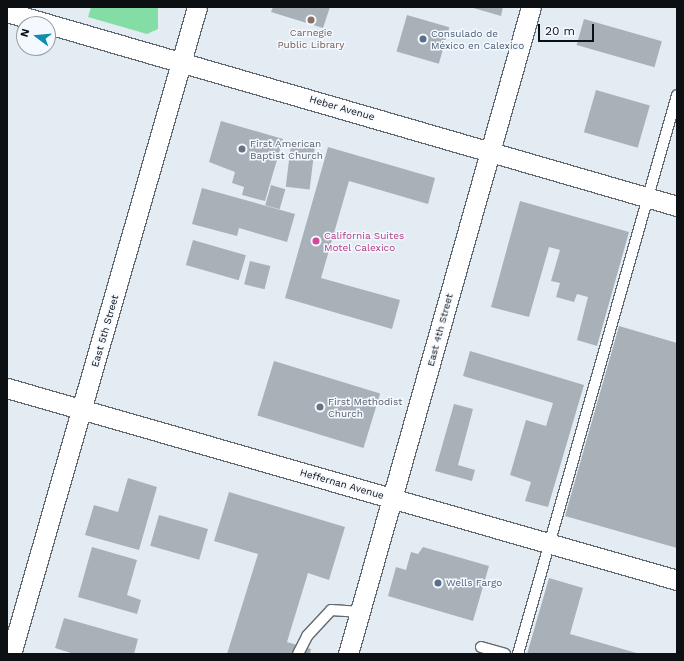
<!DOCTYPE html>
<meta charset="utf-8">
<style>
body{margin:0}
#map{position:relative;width:684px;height:661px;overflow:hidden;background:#e4ecf3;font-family:"Work Sans",sans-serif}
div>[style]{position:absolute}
.green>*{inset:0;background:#84dda4}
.building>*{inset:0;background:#a9b1b8;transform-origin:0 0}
.roads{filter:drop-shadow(1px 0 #626970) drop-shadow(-1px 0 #626970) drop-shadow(0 1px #626970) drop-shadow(0 -1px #626970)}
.lane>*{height:10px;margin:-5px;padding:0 5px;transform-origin:5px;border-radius:5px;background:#fff}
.street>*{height:19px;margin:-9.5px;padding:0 9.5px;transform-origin:9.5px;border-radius:9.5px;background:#fff}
.dots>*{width:11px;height:11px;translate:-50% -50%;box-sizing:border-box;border:2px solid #f3f9ff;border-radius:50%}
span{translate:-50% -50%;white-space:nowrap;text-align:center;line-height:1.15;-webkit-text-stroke:3px #f3f9ff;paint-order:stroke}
.education-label{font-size:10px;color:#785e54}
.service-label{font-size:10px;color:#4e5e75}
.left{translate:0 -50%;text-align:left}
.street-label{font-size:10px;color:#0d1012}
.worship-label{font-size:10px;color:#5b616d}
.hotel-label{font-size:10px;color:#b23c85}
.frame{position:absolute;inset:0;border:8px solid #0d1012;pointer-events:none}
.north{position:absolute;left:16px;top:16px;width:40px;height:40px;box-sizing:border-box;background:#f3f9ff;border:1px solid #979ca0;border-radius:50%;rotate:286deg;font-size:11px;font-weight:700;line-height:16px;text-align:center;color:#0d1012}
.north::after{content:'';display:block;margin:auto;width:14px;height:18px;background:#0e8dae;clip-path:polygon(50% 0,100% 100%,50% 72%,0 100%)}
.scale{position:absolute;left:538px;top:24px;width:56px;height:18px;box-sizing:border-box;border:2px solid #0d1012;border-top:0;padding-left:5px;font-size:12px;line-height:14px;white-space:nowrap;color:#0d1012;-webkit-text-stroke:3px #f3f9ff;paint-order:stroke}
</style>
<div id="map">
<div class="green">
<div style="clip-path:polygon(91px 7px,158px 7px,158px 29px,147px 34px,88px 17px)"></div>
</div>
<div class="building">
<div style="clip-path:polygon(273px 7px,330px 7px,323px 28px,271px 12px)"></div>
<div style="clip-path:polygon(470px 7px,503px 7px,501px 16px)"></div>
<div style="left:407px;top:15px;width:44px;height:38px;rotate:16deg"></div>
<div style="left:584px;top:19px;width:81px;height:27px;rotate:16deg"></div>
<div style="left:596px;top:90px;width:56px;height:44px;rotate:16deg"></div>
<div style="clip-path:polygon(221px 121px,283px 139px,265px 201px,242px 195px,244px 187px,232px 183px,235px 172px,209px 162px)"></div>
<div style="left:291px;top:144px;width:24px;height:43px;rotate:7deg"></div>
<div style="clip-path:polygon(328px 147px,435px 178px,428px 204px,349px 181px,321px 278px,400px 300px,392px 329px,285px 298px)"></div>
<div style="left:271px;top:185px;width:15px;height:21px;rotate:16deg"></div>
<div style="clip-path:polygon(202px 188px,295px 214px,287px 242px,239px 228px,237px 236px,192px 224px)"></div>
<div style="clip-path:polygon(520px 201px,629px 232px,597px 346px,577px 340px,588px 297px,577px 294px,574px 302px,556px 297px,560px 283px,551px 281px,560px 250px,549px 247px,529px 317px,491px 307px)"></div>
<div style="left:193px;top:240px;width:55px;height:26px;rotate:16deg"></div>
<div style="left:250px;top:261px;width:21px;height:24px;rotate:14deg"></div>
<div style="clip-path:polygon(619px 326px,677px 343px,677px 548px,565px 516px)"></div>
<div style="clip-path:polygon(470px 351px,584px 385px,548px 507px,525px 501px,531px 482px,510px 475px,526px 420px,546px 426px,553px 403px,463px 376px)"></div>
<div style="left:274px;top:361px;width:111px;height:57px;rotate:17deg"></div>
<div style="clip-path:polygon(454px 404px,473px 409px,458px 465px,475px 470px,472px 481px,435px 471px)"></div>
<div style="clip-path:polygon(128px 478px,157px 487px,139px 550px,85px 535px,94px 505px,118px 512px)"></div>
<div style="clip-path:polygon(229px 492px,345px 527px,329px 580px,308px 573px,287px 642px,311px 649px,310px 654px,227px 654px,258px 554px,214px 541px)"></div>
<div style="left:159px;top:515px;width:51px;height:32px;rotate:16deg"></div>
<div style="clip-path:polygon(92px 547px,137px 560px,127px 595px,141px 600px,137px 614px,78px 597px)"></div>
<div style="clip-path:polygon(423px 547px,489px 566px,473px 621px,388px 596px,396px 567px,406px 570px,411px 552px,418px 554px)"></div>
<div style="clip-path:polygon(549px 578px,583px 588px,570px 634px,640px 654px,527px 654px)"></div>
<div style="clip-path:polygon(64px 618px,138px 639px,134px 654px,74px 654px,55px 648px)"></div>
</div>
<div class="roads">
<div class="lane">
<div style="left:481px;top:647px;width:25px;rotate:16deg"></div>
<div style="left:298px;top:654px;width:20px;rotate:-63deg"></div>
<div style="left:307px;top:636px;width:35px;rotate:-47deg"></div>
<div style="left:331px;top:610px;width:30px;rotate:4deg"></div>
<div style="left:518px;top:654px;width:581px;rotate:-74.12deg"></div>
</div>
<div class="street">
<div style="left:7px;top:12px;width:698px;rotate:16.15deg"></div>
<div style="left:7px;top:388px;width:697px;rotate:15.99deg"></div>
<div style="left:11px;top:654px;width:673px;rotate:-73.96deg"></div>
<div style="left:348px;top:654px;width:672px;rotate:-74.21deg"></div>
</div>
</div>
<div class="dots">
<div style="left:311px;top:20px;background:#8d6e63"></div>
<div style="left:423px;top:39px;background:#5c6f8a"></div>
<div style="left:242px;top:149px;background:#6b7280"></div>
<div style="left:316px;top:241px;background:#d1479c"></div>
<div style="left:320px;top:407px;background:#6b7280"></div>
<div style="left:438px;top:583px;background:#5c6f8a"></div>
</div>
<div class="education-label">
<span style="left:311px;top:38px">Carnegie<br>Public Library</span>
</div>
<div class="service-label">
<span class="left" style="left:431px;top:39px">Consulado de<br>México en Calexico</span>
<span class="left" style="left:446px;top:583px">Wells Fargo</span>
</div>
<div class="street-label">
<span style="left:342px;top:108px;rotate:16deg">Heber Avenue</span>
<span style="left:440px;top:330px;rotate:-75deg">East 4th Street</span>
<span style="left:105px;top:331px;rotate:-74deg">East 5th Street</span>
<span style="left:342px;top:484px;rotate:16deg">Heffernan Avenue</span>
</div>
<div class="worship-label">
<span class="left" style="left:250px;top:149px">First American<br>Baptist Church</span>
<span class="left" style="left:328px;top:407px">First Methodist<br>Church</span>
</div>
<div class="hotel-label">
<span class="left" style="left:324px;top:241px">California Suites<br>Motel Calexico</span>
</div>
<div class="frame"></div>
<div class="north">N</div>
<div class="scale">20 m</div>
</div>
